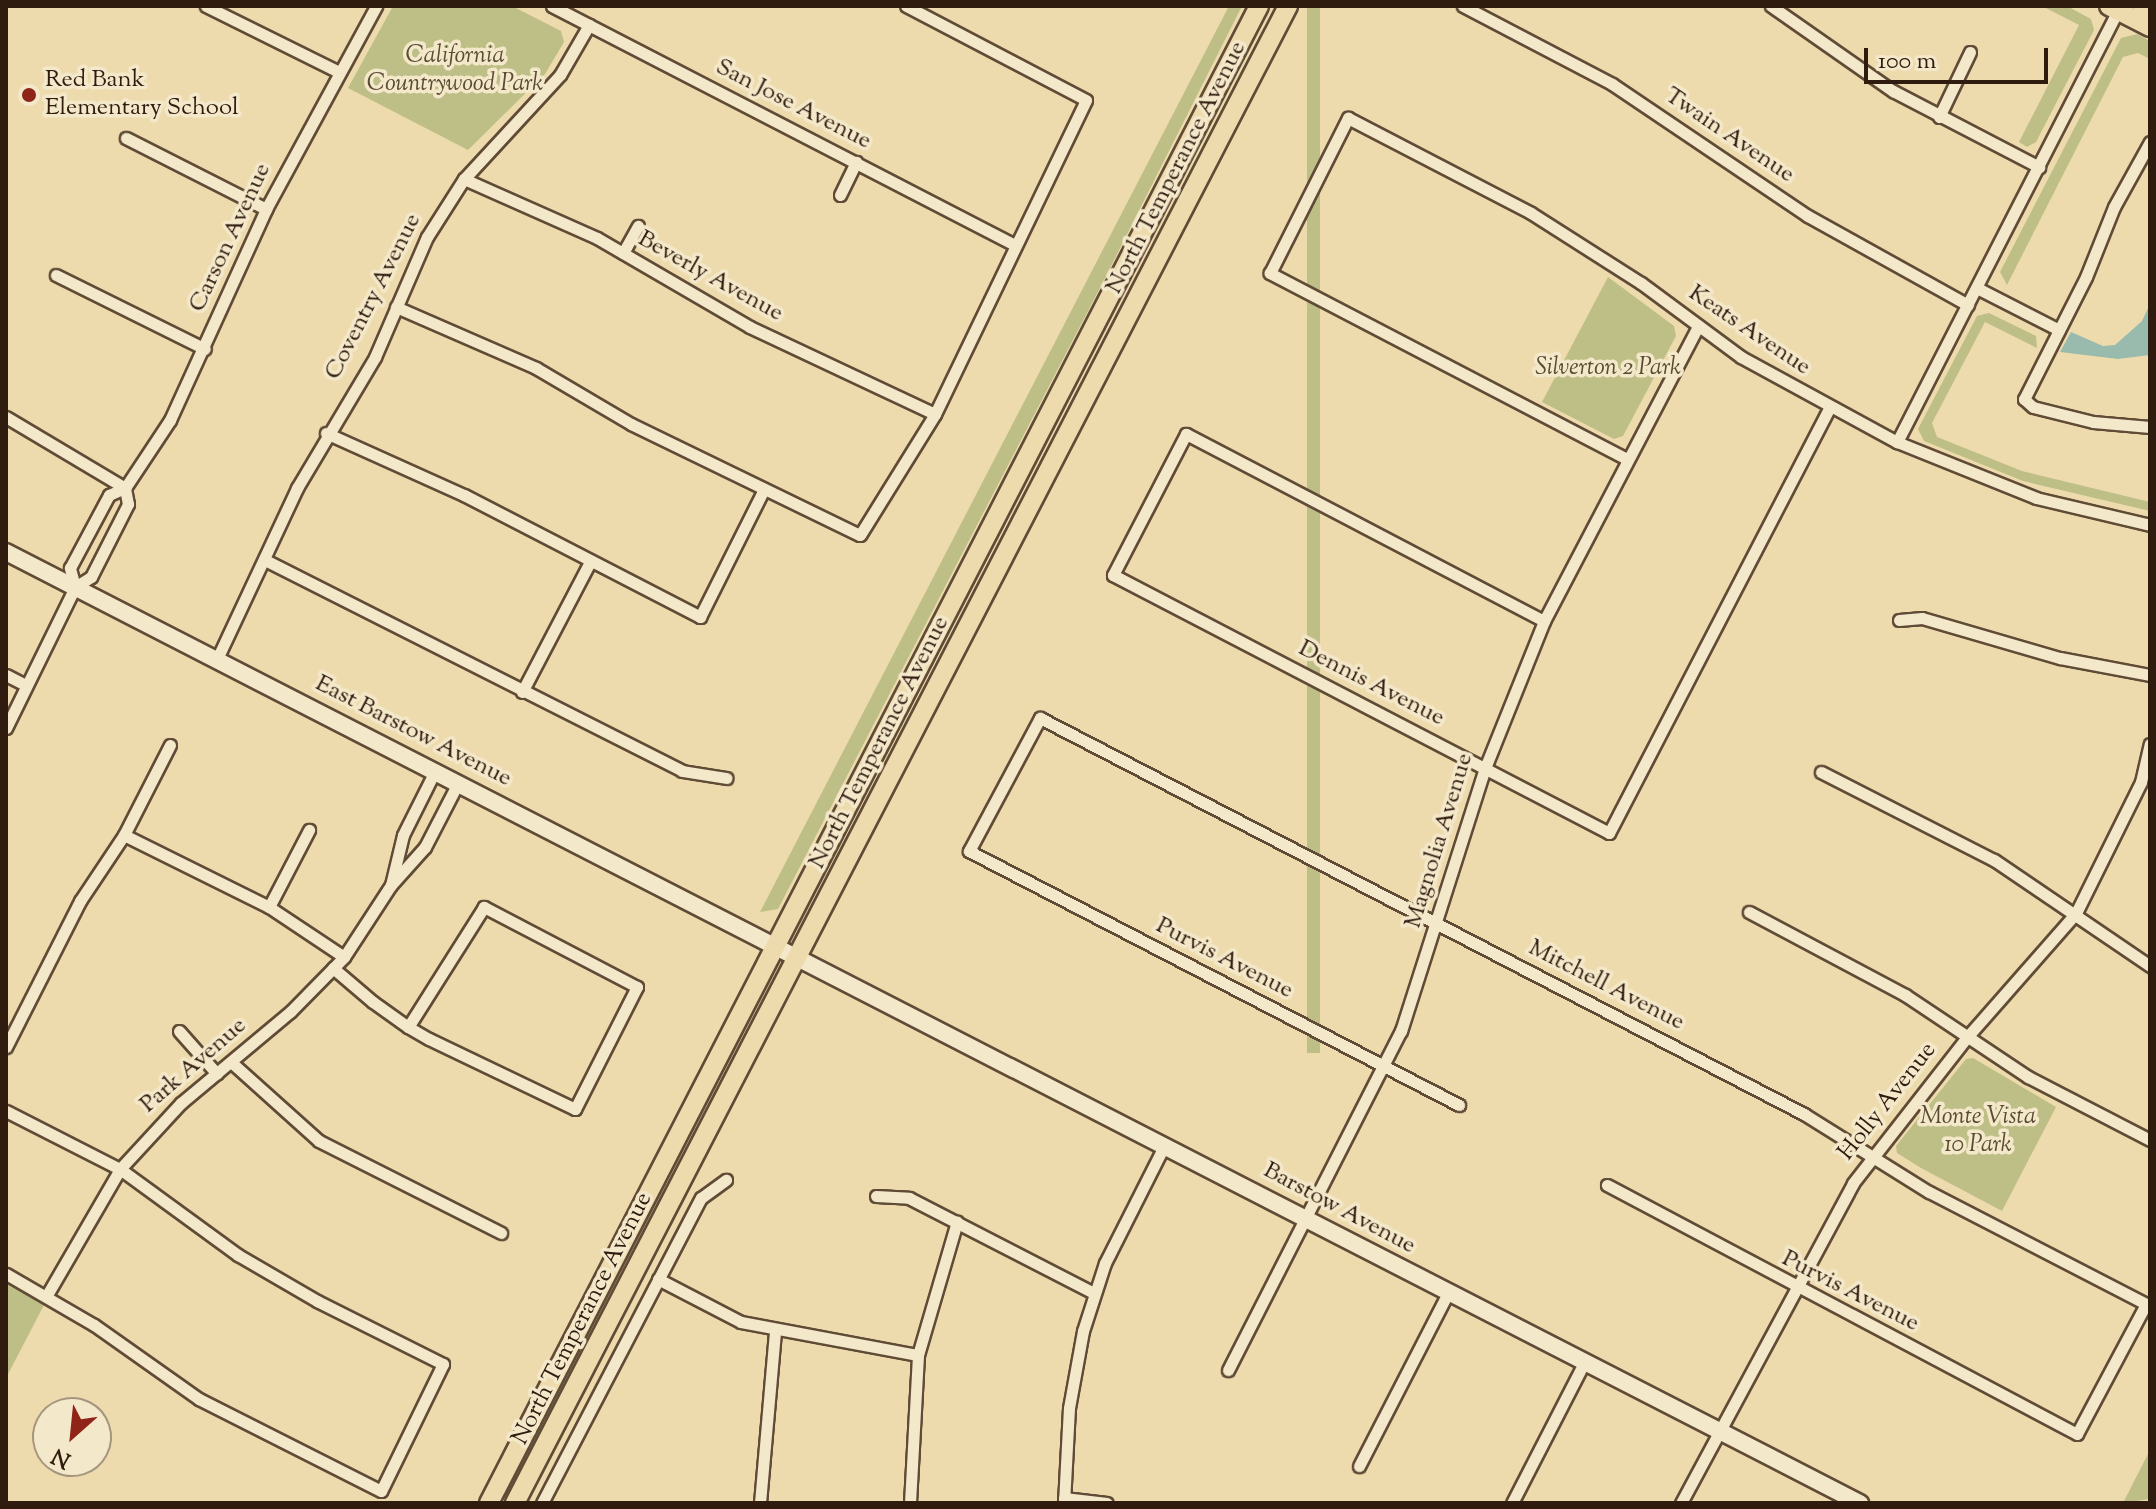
<!DOCTYPE html>
<style>
body{margin:0}
#map{position:relative;width:2156px;height:1509px;overflow:hidden;background:#eedbad;font-family:"Sorts Mill Goudy",serif}
div>[style]{position:absolute}
.green>*{inset:0;background:#bdbf86;transform-origin:0 0}
.water>*{inset:0;background:#99bbae}
.roads{filter:drop-shadow(2px 0 #604b36) drop-shadow(-2px 0 #604b36) drop-shadow(0 2px #604b36) drop-shadow(0 -2px #604b36)}
.street>*{height:11px;margin:-5.5px;padding:0 5.5px;transform-origin:5.5px;border-radius:5.5px;background:#f4e8ca}
.secondary>*{height:16px;margin:-8px;padding:0 8px;transform-origin:8px;border-radius:8px;background:#f4e8ca}
.primary>*{height:18px;margin:-9px;padding:0 9px;transform-origin:9px;border-radius:9px;background:#eedbad}
.dots>*{width:22px;height:22px;translate:-50% -50%;box-sizing:border-box;border:4px solid #f4e8ca;border-radius:50%}
span{translate:-50% -50%;white-space:nowrap;text-align:center;line-height:1.15;-webkit-text-stroke:7px #f4e8ca;paint-order:stroke}
.park-label{font-size:24px;color:#5a4c33;font-style:italic}
.poi-label{font-size:24px;color:#301b0f}
.left{translate:0 -50%;text-align:left}
.street-label{font-size:24px;color:#301b0f}
.frame{position:absolute;inset:0;border:8px solid #301b0f;pointer-events:none}
.north{position:absolute;left:32px;top:1397px;width:80px;height:80px;box-sizing:border-box;background:#f4e8ca;border:2px solid #a6967f;border-radius:50%;rotate:207deg;font-size:22px;font-weight:700;line-height:32px;text-align:center;color:#301b0f}
.north::after{content:'';display:block;margin:auto;width:28px;height:36px;background:#8f2418;clip-path:polygon(50% 0,100% 100%,50% 72%,0 100%)}
.scale{position:absolute;left:1864px;top:48px;width:184px;height:36px;box-sizing:border-box;border:4px solid #301b0f;border-top:0;padding-left:10px;font-size:24px;line-height:28px;white-space:nowrap;color:#301b0f;-webkit-text-stroke:6px #f4e8ca;paint-order:stroke}
</style>
<div id="map">
<div class="green">
<div style="clip-path:polygon(393px 6px,512px 6px,561px 31px,564px 42px,545px 74px,468px 150px,348px 88px)"></div>
<div style="clip-path:polygon(1229px 6px,1242px 6px,1103px 282px,778px 909px,760px 912px)"></div>
<div style="left:1307px;top:6px;width:13px;height:1047px"></div>
<div style="clip-path:polygon(2042px 6px,2067px 6px,2091px 19px,2094px 30px,2036px 142px,2027px 147px,2019px 142px,2079px 25px)"></div>
<div style="clip-path:polygon(2137px 34px,2150px 41px,2150px 59px,2138px 53px,2123px 57px,2007px 285px,2000px 272px,2121px 38px)"></div>
<div style="clip-path:polygon(1608px 277px,1674px 326px,1676px 336px,1623px 436px,1614px 439px,1542px 402px)"></div>
<div style="clip-path:polygon(1989px 313px,2036px 336px,2037px 348px,1985px 322px,1932px 423px,1937px 437px,2022px 471px,2150px 502px,2150px 511px,2023px 481px,1924px 441px,1918px 429px,1977px 316px)"></div>
<div style="clip-path:polygon(1973px 1058px,2056px 1107px,2002px 1211px,1921px 1168px,1897px 1153px,1896px 1146px,1966px 1059px)"></div>
<div style="clip-path:polygon(6px 1284px,44px 1305px,6px 1378px)"></div>
<div style="clip-path:polygon(2150px 1450px,2150px 1499px,2123px 1503px)"></div>
</div>
<div class="water">
<div style="clip-path:polygon(2150px 304px,2150px 355px,2118px 359px,2060px 352px,2071px 332px,2103px 346px,2115px 345px,2142px 321px)"></div>
</div>
<div class="roads">
<div class="street">
<div style="left:206px;top:6px;width:148px;rotate:26.4deg"></div>
<div style="left:552px;top:6px;width:519px;rotate:27.31deg"></div>
<div style="left:1463px;top:6px;width:168px;rotate:27.6deg"></div>
<div style="left:1612px;top:84px;width:236px;rotate:34deg"></div>
<div style="left:1808px;top:216px;width:183px;rotate:29.1deg"></div>
<div style="left:1771px;top:6px;width:149px;rotate:34.9deg"></div>
<div style="left:1893px;top:91px;width:165px;rotate:27.5deg"></div>
<div style="left:1939px;top:117px;width:72px;rotate:-64.5deg"></div>
<div style="left:126px;top:138px;width:157px;rotate:26.9deg"></div>
<div style="left:2150px;top:142px;width:74px;rotate:119deg"></div>
<div style="left:2114px;top:207px;width:75px;rotate:111.8deg"></div>
<div style="left:2086px;top:277px;width:137px;rotate:116.9deg"></div>
<div style="left:2024px;top:399px;width:12px;rotate:42deg"></div>
<div style="left:2033px;top:407px;width:62px;rotate:14deg"></div>
<div style="left:2093px;top:422px;width:57px;rotate:5deg"></div>
<div style="left:464px;top:179px;width:145px;rotate:23.9deg"></div>
<div style="left:597px;top:238px;width:177px;rotate:30.2deg"></div>
<div style="left:750px;top:327px;width:204px;rotate:25.2deg"></div>
<div style="left:840px;top:195px;width:37px;rotate:-64deg"></div>
<div style="left:623px;top:253px;width:31px;rotate:-61deg"></div>
<div style="left:56px;top:275px;width:166px;rotate:26.4deg"></div>
<div style="left:1977px;top:288px;width:92px;rotate:27.1deg"></div>
<div style="left:396px;top:307px;width:153px;rotate:23.5deg"></div>
<div style="left:536px;top:368px;width:110px;rotate:30.5deg"></div>
<div style="left:631px;top:424px;width:254px;rotate:25.9deg"></div>
<div style="left:860px;top:535px;width:142px;rotate:-58.2deg"></div>
<div style="left:935px;top:414px;width:348px;rotate:-64.3deg"></div>
<div style="left:1086px;top:100px;width:203px;rotate:-152.4deg"></div>
<div style="left:6px;top:417px;width:139px;rotate:30.8deg"></div>
<div style="left:326px;top:433px;width:151px;rotate:24.2deg"></div>
<div style="left:464px;top:495px;width:266px;rotate:27.3deg"></div>
<div style="left:700px;top:617px;width:143px;rotate:-63.4deg"></div>
<div style="left:1897px;top:442px;width:484px;rotate:-62.9deg"></div>
<div style="left:1627px;top:459px;width:403px;rotate:-152.5deg"></div>
<div style="left:1270px;top:273px;width:174px;rotate:-63.3deg"></div>
<div style="left:1348px;top:118px;width:206px;rotate:27.4deg"></div>
<div style="left:1531px;top:213px;width:130px;rotate:32.5deg"></div>
<div style="left:1641px;top:283px;width:124px;rotate:36.5deg"></div>
<div style="left:1741px;top:357px;width:178px;rotate:28.6deg"></div>
<div style="left:1897px;top:442px;width:150px;rotate:21.9deg"></div>
<div style="left:2036px;top:498px;width:117px;rotate:13.3deg"></div>
<div style="left:267px;top:561px;width:465px;rotate:26.8deg"></div>
<div style="left:682px;top:771px;width:45px;rotate:9deg"></div>
<div style="left:75px;top:587px;width:20px;rotate:-105deg"></div>
<div style="left:70px;top:568px;width:83px;rotate:-61.9deg"></div>
<div style="left:109px;top:495px;width:17px;rotate:-24deg"></div>
<div style="left:125px;top:488px;width:82px;rotate:-56.5deg"></div>
<div style="left:170px;top:420px;width:232px;rotate:-65.5deg"></div>
<div style="left:266px;top:209px;width:231px;rotate:-61.5deg"></div>
<div style="left:1899px;top:620px;width:23px;rotate:-5deg"></div>
<div style="left:1922px;top:618px;width:144px;rotate:16.2deg"></div>
<div style="left:2060px;top:658px;width:92px;rotate:10.7deg"></div>
<div style="left:1544px;top:621px;width:404px;rotate:-152.4deg"></div>
<div style="left:1186px;top:434px;width:159px;rotate:117.4deg"></div>
<div style="left:1113px;top:575px;width:559px;rotate:27.48deg"></div>
<div style="left:1609px;top:833px;width:480px;rotate:-62.6deg"></div>
<div style="left:217px;top:659px;width:189px;rotate:-64.9deg"></div>
<div style="left:297px;top:488px;width:152px;rotate:-59.2deg"></div>
<div style="left:375px;top:357px;width:131px;rotate:-66.6deg"></div>
<div style="left:427px;top:237px;width:69px;rotate:-57.5deg"></div>
<div style="left:464px;top:179px;width:142px;rotate:-47.3deg"></div>
<div style="left:560px;top:75px;width:58px;rotate:-59.9deg"></div>
<div style="left:6px;top:675px;width:20px;rotate:27deg"></div>
<div style="left:522px;top:692px;width:144px;rotate:-62.4deg"></div>
<div style="left:6px;top:728px;width:157px;rotate:-63.9deg"></div>
<div style="left:75px;top:587px;width:19px;rotate:-32deg"></div>
<div style="left:91px;top:577px;width:82px;rotate:-63.1deg"></div>
<div style="left:128px;top:504px;width:16px;rotate:-101deg"></div>
<div style="left:1821px;top:772px;width:194px;rotate:27deg"></div>
<div style="left:1994px;top:860px;width:189px;rotate:34.2deg"></div>
<div style="left:124px;top:835px;width:162px;rotate:26.4deg"></div>
<div style="left:269px;top:907px;width:90px;rotate:33.7deg"></div>
<div style="left:391px;top:885px;width:51px;rotate:-76.5deg"></div>
<div style="left:403px;top:835px;width:72px;rotate:-63.4deg"></div>
<div style="left:269px;top:907px;width:87px;rotate:-62.5deg"></div>
<div style="left:1749px;top:912px;width:177px;rotate:28deg"></div>
<div style="left:1905px;top:995px;width:148px;rotate:33.7deg"></div>
<div style="left:2028px;top:1077px;width:137px;rotate:27.3deg"></div>
<div style="left:333px;top:968px;width:52px;rotate:40.4deg"></div>
<div style="left:373px;top:1002px;width:43px;rotate:35.5deg"></div>
<div style="left:408px;top:1027px;width:24px;rotate:30deg"></div>
<div style="left:429px;top:1039px;width:162px;rotate:25.6deg"></div>
<div style="left:575px;top:1109px;width:137px;rotate:-63.1deg"></div>
<div style="left:637px;top:987px;width:173px;rotate:-152.4deg"></div>
<div style="left:484px;top:907px;width:142px;rotate:122.3deg"></div>
<div style="left:179px;top:1031px;width:57px;rotate:48.5deg"></div>
<div style="left:6px;top:1047px;width:164px;rotate:-63.1deg"></div>
<div style="left:80px;top:901px;width:79px;rotate:-56.3deg"></div>
<div style="left:124px;top:835px;width:101px;rotate:-62.9deg"></div>
<div style="left:231px;top:1062px;width:118px;rotate:41.9deg"></div>
<div style="left:319px;top:1141px;width:204px;rotate:26.8deg"></div>
<div style="left:1459px;top:1105px;width:552px;rotate:-152.6deg"></div>
<div style="left:969px;top:851px;width:151px;rotate:-61.9deg"></div>
<div style="left:1040px;top:718px;width:861px;rotate:27.4deg"></div>
<div style="left:1804px;top:1114px;width:147px;rotate:32deg"></div>
<div style="left:1929px;top:1192px;width:244px;rotate:27.3deg"></div>
<div style="left:2146px;top:1304px;width:147px;rotate:118deg"></div>
<div style="left:2077px;top:1434px;width:532px;rotate:-152.09deg"></div>
<div style="left:6px;top:1111px;width:128px;rotate:27deg"></div>
<div style="left:120px;top:1169px;width:146px;rotate:36.1deg"></div>
<div style="left:238px;top:1255px;width:91px;rotate:30.2deg"></div>
<div style="left:317px;top:1301px;width:141px;rotate:26.6deg"></div>
<div style="left:443px;top:1364px;width:141px;rotate:116deg"></div>
<div style="left:381px;top:1491px;width:204px;rotate:-153.2deg"></div>
<div style="left:199px;top:1399px;width:128px;rotate:-144.8deg"></div>
<div style="left:94px;top:1325px;width:102px;rotate:-149.9deg"></div>
<div style="left:876px;top:1196px;width:33px;rotate:3deg"></div>
<div style="left:909px;top:1198px;width:208px;rotate:27.2deg"></div>
<div style="left:658px;top:1279px;width:93px;rotate:27.4deg"></div>
<div style="left:741px;top:1322px;width:180px;rotate:10.6deg"></div>
<div style="left:47px;top:1295px;width:146px;rotate:-59.9deg"></div>
<div style="left:120px;top:1169px;width:90px;rotate:-47.3deg"></div>
<div style="left:181px;top:1103px;width:142px;rotate:-39.9deg"></div>
<div style="left:290px;top:1012px;width:77px;rotate:-45.5deg"></div>
<div style="left:344px;top:957px;width:86px;rotate:-56.9deg"></div>
<div style="left:391px;top:885px;width:51px;rotate:-48.2deg"></div>
<div style="left:425px;top:847px;width:72px;rotate:-62.7deg"></div>
<div style="left:1228px;top:1370px;width:381px;rotate:-63deg"></div>
<div style="left:1401px;top:1031px;width:276px;rotate:-72.3deg"></div>
<div style="left:1485px;top:768px;width:158px;rotate:-68.1deg"></div>
<div style="left:1544px;top:621px;width:333px;rotate:-62.4deg"></div>
<div style="left:1359px;top:1466px;width:195px;rotate:-62.8deg"></div>
<div style="left:1064px;top:1498px;width:43px;rotate:6.6deg"></div>
<div style="left:542px;top:1503px;width:344px;rotate:-62.5deg"></div>
<div style="left:701px;top:1198px;width:31px;rotate:-36deg"></div>
<div style="left:760px;top:1503px;width:172px;rotate:-85deg"></div>
<div style="left:910px;top:1503px;width:148px;rotate:-86.9deg"></div>
<div style="left:918px;top:1355px;width:139px;rotate:-73.7deg"></div>
<div style="left:1064px;top:1503px;width:95px;rotate:-87deg"></div>
<div style="left:1069px;top:1408px;width:78px;rotate:-79.7deg"></div>
<div style="left:1083px;top:1331px;width:71px;rotate:-72.1deg"></div>
<div style="left:1105px;top:1263px;width:133px;rotate:-63.2deg"></div>
<div style="left:1512px;top:1503px;width:157px;rotate:-62.8deg"></div>
<div style="left:1681px;top:1503px;width:363px;rotate:-61.7deg"></div>
<div style="left:1853px;top:1183px;width:187px;rotate:-52deg"></div>
<div style="left:1968px;top:1036px;width:164px;rotate:-48.7deg"></div>
<div style="left:2076px;top:913px;width:146px;rotate:-63.6deg"></div>
<div style="left:2141px;top:782px;width:39px;rotate:-77deg"></div>
</div>
<div class="secondary">
<div style="left:6px;top:552px;width:2084px;rotate:27.16deg"></div>
</div>
<div class="primary">
<div style="left:2109px;top:6px;width:46px;rotate:27.1deg"></div>
<div style="left:2142px;top:6px;width:9px;rotate:27deg"></div>
<div style="left:489px;top:1503px;width:1683px;rotate:-62.78deg"></div>
<div style="left:515px;top:1503px;width:1685px;rotate:-62.69deg"></div>
</div>
</div>
<div class="dots">
<div style="left:29px;top:95px;background:#8f2418"></div>
</div>
<div class="park-label">
<span style="left:455px;top:71px">California<br>Countrywood Park</span>
<span style="left:1608px;top:369px">Silverton 2 Park</span>
<span style="left:1978px;top:1132px">Monte Vista<br>10 Park</span>
</div>
<div class="poi-label">
<span class="left" style="left:45px;top:95px">Red Bank<br>Elementary School</span>
</div>
<div class="street-label">
<span style="left:793px;top:105px;rotate:27deg">San Jose Avenue</span>
<span style="left:1729px;top:136px;rotate:34deg">Twain Avenue</span>
<span style="left:1177px;top:168px;rotate:-63deg">North Temperance Avenue</span>
<span style="left:231px;top:238px;rotate:-65deg">Carson Avenue</span>
<span style="left:710px;top:277px;rotate:29deg">Beverly Avenue</span>
<span style="left:374px;top:297px;rotate:-63deg">Coventry Avenue</span>
<span style="left:1749px;top:331px;rotate:34deg">Keats Avenue</span>
<span style="left:1371px;top:684px;rotate:27deg">Dennis Avenue</span>
<span style="left:413px;top:732px;rotate:27deg">East Barstow Avenue</span>
<span style="left:880px;top:743px;rotate:-63deg">North Temperance Avenue</span>
<span style="left:1440px;top:841px;rotate:-73deg">Magnolia Avenue</span>
<span style="left:1224px;top:959px;rotate:27deg">Purvis Avenue</span>
<span style="left:1606px;top:986px;rotate:27deg">Mitchell Avenue</span>
<span style="left:194px;top:1066px;rotate:-41deg">Park Avenue</span>
<span style="left:1888px;top:1102px;rotate:-52deg">Holly Avenue</span>
<span style="left:1339px;top:1209px;rotate:28deg">Barstow Avenue</span>
<span style="left:1850px;top:1292px;rotate:27deg">Purvis Avenue</span>
<span style="left:583px;top:1319px;rotate:-63deg">North Temperance Avenue</span>
</div>
<div class="frame"></div>
<div class="north">N</div>
<div class="scale">100 m</div>
</div>
